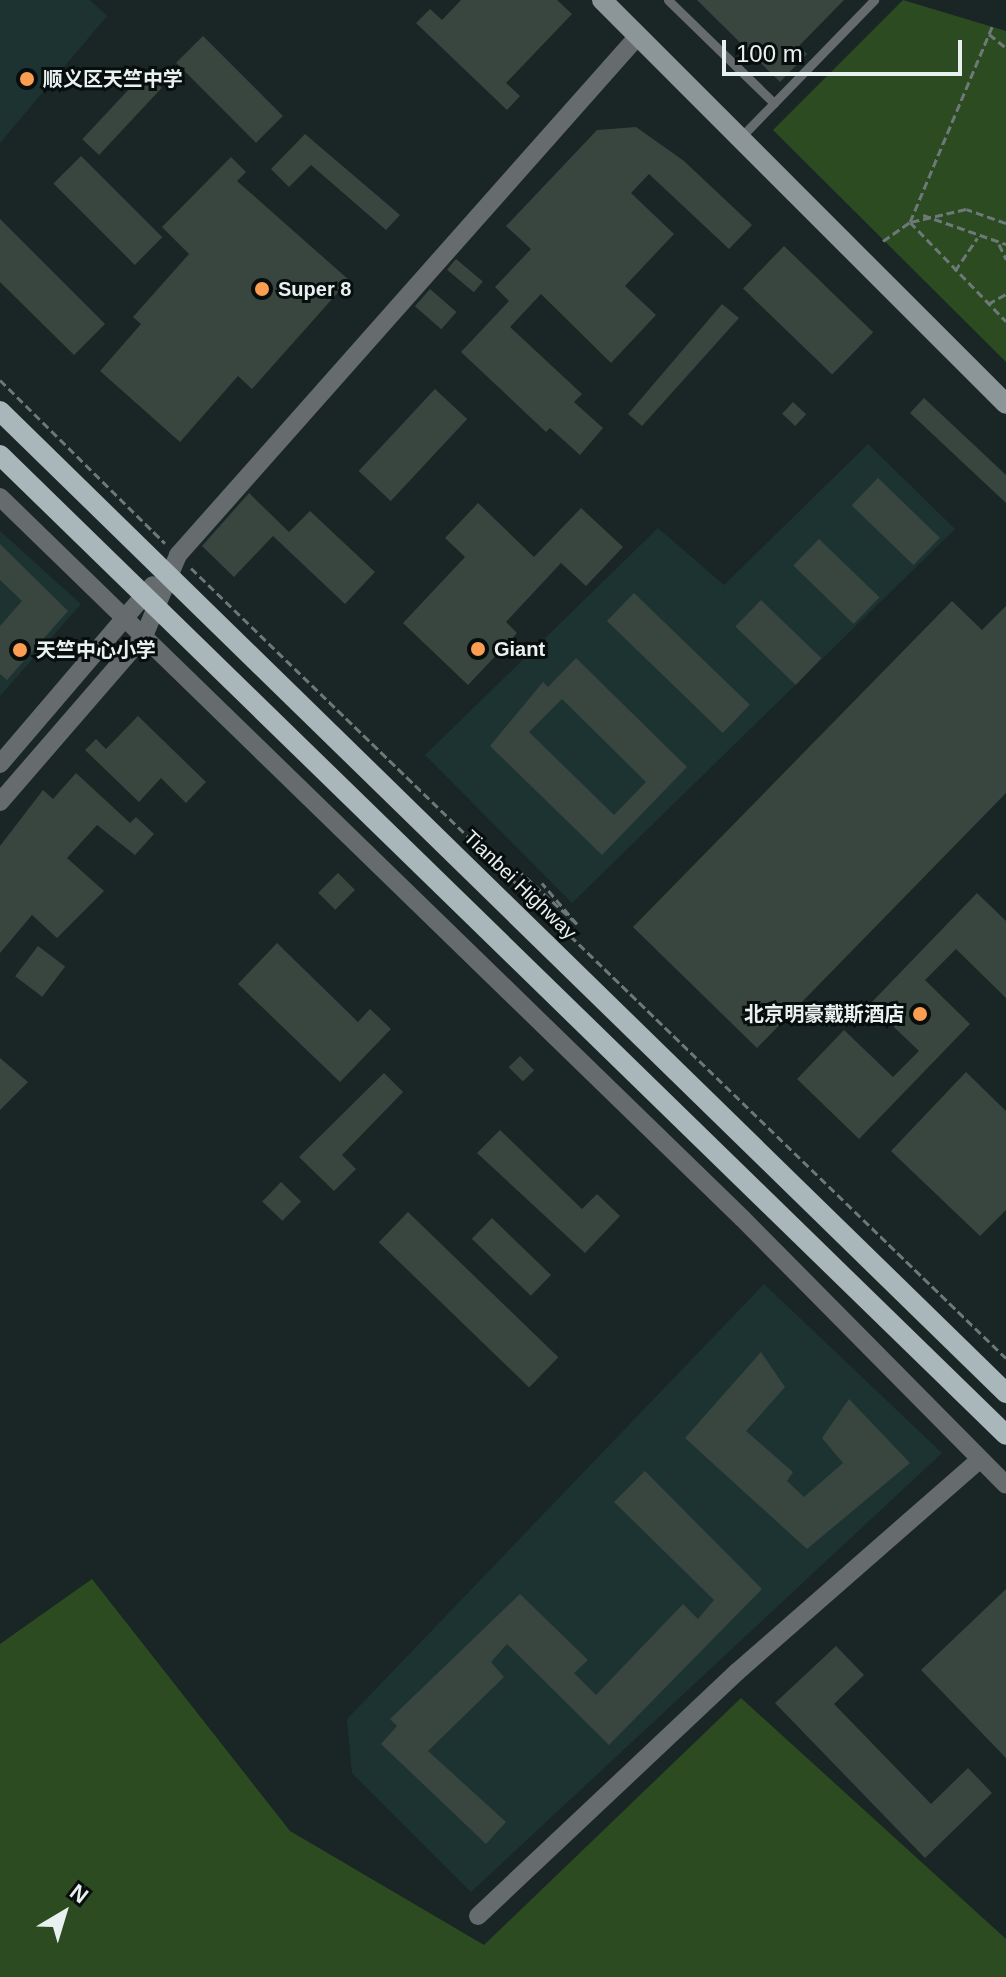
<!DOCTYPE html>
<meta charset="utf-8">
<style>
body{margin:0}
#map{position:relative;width:1006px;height:1977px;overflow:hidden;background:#192625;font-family:Helvetica,"Noto Sans SC",sans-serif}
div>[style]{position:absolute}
.built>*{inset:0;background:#1d3332}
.green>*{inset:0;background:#2d4b20}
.building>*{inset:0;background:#39453f;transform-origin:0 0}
.path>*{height:3px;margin-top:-1.5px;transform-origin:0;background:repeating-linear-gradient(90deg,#6d7878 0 8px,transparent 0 12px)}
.lane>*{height:9px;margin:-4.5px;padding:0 4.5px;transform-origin:4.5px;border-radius:4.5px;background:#666c6e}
.street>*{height:18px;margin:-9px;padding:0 9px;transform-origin:9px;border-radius:9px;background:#666c6e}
.secondary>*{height:20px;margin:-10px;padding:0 10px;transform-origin:10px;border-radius:10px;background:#8c9699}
.primary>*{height:20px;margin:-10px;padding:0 10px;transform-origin:10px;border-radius:10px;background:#a9b6ba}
.dots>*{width:22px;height:22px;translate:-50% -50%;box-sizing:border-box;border:4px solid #080e0e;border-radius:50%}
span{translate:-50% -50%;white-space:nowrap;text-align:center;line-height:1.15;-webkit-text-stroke:6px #080e0e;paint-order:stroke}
.poi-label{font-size:20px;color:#e8f0f0;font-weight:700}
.left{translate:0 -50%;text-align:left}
.right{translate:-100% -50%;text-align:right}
.street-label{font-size:20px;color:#e8f0f0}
.north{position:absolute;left:24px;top:1873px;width:80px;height:80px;-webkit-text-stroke:6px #080e0e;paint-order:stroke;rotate:38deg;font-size:22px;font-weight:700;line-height:32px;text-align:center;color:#e8f0f0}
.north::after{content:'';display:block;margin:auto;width:28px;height:36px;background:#e8f0f0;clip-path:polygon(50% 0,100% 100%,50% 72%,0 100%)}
.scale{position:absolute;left:722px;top:40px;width:240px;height:36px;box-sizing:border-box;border:4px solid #e8f0f0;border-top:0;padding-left:10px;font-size:24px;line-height:28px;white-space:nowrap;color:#e8f0f0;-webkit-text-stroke:6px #080e0e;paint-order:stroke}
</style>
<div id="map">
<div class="built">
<div style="clip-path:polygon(0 0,90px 0,107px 16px,0 143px)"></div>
<div style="clip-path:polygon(868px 444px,955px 529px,572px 903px,425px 755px,658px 528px,724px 585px)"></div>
<div style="clip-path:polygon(0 531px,81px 604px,0 696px)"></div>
<div style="clip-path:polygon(764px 1284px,942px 1453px,471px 1892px,352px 1773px,347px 1719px)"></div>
</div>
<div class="green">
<div style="clip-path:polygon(903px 0,1006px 31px,1006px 362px,773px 130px)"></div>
<div style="clip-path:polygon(92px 1579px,290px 1831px,484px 1945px,741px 1698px,1006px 1939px,1006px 1977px,0 1977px,0 1644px)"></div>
</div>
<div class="building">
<div style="clip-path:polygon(461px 0,557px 0,572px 14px,506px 83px,520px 96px,507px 110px,416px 23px,430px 9px,442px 20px)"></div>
<div style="clip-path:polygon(697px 0,844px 0,799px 46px,807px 54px,780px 82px)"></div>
<div style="left:203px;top:36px;width:113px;height:38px;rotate:45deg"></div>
<div style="left:145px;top:72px;width:23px;height:92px;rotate:43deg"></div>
<div style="clip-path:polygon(636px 127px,684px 161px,752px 225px,729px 249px,649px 174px,631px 193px,674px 234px,625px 286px,656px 315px,611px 363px,541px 294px,510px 327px,582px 394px,574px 402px,603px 428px,580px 455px,550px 428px,546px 432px,461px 352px,509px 301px,495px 287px,531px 249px,506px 226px,597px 130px)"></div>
<div style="clip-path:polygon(305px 134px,400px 215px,386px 230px,311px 165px,289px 187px,271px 169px)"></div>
<div style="left:81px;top:156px;width:115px;height:39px;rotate:45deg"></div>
<div style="clip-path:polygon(231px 157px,246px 172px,237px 181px,349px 280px,252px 389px,238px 376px,180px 442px,100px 371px,141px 324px,133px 317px,189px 254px,162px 227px)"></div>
<div style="clip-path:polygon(0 219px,105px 324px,74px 355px,0 282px)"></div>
<div style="left:784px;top:246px;width:124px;height:59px;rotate:44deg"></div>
<div style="left:456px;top:259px;width:35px;height:14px;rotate:40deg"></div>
<div style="left:430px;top:289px;width:35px;height:23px;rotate:41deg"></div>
<div style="clip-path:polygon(722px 304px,739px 318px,642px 426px,628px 414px)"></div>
<div style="left:435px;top:389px;width:44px;height:112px;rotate:43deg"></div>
<div style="clip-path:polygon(924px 398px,1006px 475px,1006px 503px,910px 413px)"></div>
<div style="left:793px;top:402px;width:18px;height:16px;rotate:43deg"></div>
<div style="left:878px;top:478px;width:86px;height:38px;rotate:44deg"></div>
<div style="clip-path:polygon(249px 493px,289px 532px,310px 511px,375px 572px,345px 604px,273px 536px,234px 577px,202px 546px)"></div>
<div style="clip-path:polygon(478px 503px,534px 557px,581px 508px,623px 547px,586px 586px,561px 563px,506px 622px,517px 633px,468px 685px,403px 623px,465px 557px,445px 538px)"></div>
<div style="left:819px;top:539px;width:84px;height:37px;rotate:44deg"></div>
<div style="clip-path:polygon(0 544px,68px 611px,7px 680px,0 674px,0 626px,22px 601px,0 580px)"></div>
<div style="left:634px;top:593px;width:161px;height:39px;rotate:44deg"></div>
<div style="left:761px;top:600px;width:84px;height:37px;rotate:44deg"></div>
<div style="clip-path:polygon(952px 601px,982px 630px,1006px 606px,1006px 793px,757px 1048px,633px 927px)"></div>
<div style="clip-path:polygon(evenodd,576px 658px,687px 767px,602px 855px,490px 746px,543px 682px,548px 687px,576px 658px,562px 699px,646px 782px,614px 815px,529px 732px,562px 699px)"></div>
<div style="clip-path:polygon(138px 716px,206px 782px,186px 803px,161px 778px,139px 802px,85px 750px,96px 739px,106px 749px)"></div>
<div style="clip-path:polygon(76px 773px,130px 823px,136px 817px,154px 834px,135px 855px,97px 825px,67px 858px,104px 891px,57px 938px,32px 915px,0 953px,0 846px,43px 790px,53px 799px)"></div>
<div style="left:338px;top:873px;width:24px;height:28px;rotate:45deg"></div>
<div style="clip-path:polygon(977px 893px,1006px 921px,1006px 998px,956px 949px,925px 980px,970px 1024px,859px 1139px,797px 1079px,844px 1030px,893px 1077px,919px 1051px,870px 1004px)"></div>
<div style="clip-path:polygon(277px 943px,358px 1022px,370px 1009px,391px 1029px,340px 1082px,238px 984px)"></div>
<div style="left:38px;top:946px;width:34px;height:38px;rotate:37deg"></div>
<div style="left:520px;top:1056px;width:20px;height:16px;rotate:45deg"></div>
<div style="clip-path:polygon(0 1058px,28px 1082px,0 1110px)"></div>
<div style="clip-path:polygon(966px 1072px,1006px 1111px,1006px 1210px,980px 1236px,891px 1151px)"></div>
<div style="clip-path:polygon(384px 1073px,403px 1092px,342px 1155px,356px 1169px,334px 1191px,299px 1157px)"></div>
<div style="clip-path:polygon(500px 1130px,582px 1209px,597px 1194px,620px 1216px,585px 1253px,477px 1153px)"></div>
<div style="left:281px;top:1182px;width:28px;height:27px;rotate:44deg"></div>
<div style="left:408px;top:1212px;width:209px;height:42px;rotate:44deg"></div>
<div style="left:492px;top:1218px;width:82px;height:29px;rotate:44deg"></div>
<div style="clip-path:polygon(761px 1352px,785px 1387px,746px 1431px,793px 1472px,787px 1481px,804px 1497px,843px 1463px,822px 1438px,849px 1399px,910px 1463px,807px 1549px,685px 1438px)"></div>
<div style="clip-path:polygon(645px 1471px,762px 1589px,609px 1745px,507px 1644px,491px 1662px,504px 1677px,428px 1751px,506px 1822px,486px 1844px,381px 1744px,397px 1726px,390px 1719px,520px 1594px,588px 1660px,574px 1673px,596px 1695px,683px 1604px,698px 1619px,714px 1600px,614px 1502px)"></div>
<div style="clip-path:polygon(1006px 1589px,1006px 1758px,921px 1670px)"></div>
<div style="clip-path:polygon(836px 1646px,864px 1675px,834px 1704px,931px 1804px,968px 1768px,992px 1793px,925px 1858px,775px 1703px)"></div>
</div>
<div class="path">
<div style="left:989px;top:34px;width:22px;rotate:39deg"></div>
<div style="left:923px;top:215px;width:88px;rotate:19.3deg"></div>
<div style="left:1006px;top:223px;width:42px;rotate:-160.7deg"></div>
<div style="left:966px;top:209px;width:57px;rotate:166.9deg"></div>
<div style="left:910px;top:222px;width:138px;rotate:45.9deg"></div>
<div style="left:883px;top:241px;width:33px;rotate:-35deg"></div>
<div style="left:910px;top:222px;width:212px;rotate:-67.2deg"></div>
<div style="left:999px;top:244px;width:17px;rotate:65deg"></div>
<div style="left:955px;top:271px;width:40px;rotate:-56deg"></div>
<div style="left:988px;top:304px;width:21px;rotate:-29deg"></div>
<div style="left:0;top:380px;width:232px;rotate:44.7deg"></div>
<div style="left:191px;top:568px;width:1135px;rotate:44.11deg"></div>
<div style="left:505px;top:881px;width:17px;rotate:-45deg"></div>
<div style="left:517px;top:869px;width:81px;rotate:42.5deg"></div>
<div style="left:577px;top:924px;width:54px;rotate:-130.5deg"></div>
</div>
<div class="lane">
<div style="left:668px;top:0;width:148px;rotate:44.2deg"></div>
<div style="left:739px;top:139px;width:194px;rotate:-45.8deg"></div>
</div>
<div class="street">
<div style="left:0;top:497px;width:1035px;rotate:44.18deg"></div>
<div style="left:742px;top:1218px;width:375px;rotate:45.3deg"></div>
<div style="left:0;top:764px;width:235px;rotate:-49.5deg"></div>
<div style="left:0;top:802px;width:220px;rotate:-49.1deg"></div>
<div style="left:144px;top:636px;width:88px;rotate:-67.2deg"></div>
<div style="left:178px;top:555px;width:694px;rotate:-48.45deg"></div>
<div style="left:478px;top:1916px;width:356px;rotate:-43.3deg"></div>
<div style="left:737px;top:1672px;width:322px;rotate:-41.2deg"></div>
</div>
<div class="secondary">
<div style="left:602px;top:0;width:571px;rotate:45deg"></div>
</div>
<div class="primary">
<div style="left:0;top:411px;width:1406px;rotate:44.31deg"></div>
<div style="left:0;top:455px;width:1404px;rotate:44.25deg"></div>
</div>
<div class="dots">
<div style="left:27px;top:79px;background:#fc9e52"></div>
<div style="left:262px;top:289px;background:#fc9e52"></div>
<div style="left:478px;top:649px;background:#fc9e52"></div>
<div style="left:20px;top:650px;background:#fc9e52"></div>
<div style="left:920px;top:1014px;background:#fc9e52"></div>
</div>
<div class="poi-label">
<span class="left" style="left:43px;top:79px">顺义区天竺中学</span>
<span class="left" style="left:278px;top:289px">Super 8</span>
<span class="left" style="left:494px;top:649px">Giant</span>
<span class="left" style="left:36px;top:650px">天竺中心小学</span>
<span class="right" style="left:904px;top:1014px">北京明豪戴斯酒店</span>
</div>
<div class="street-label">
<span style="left:520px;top:885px;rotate:44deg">Tianbei Highway</span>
</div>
<div class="north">N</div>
<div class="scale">100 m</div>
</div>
